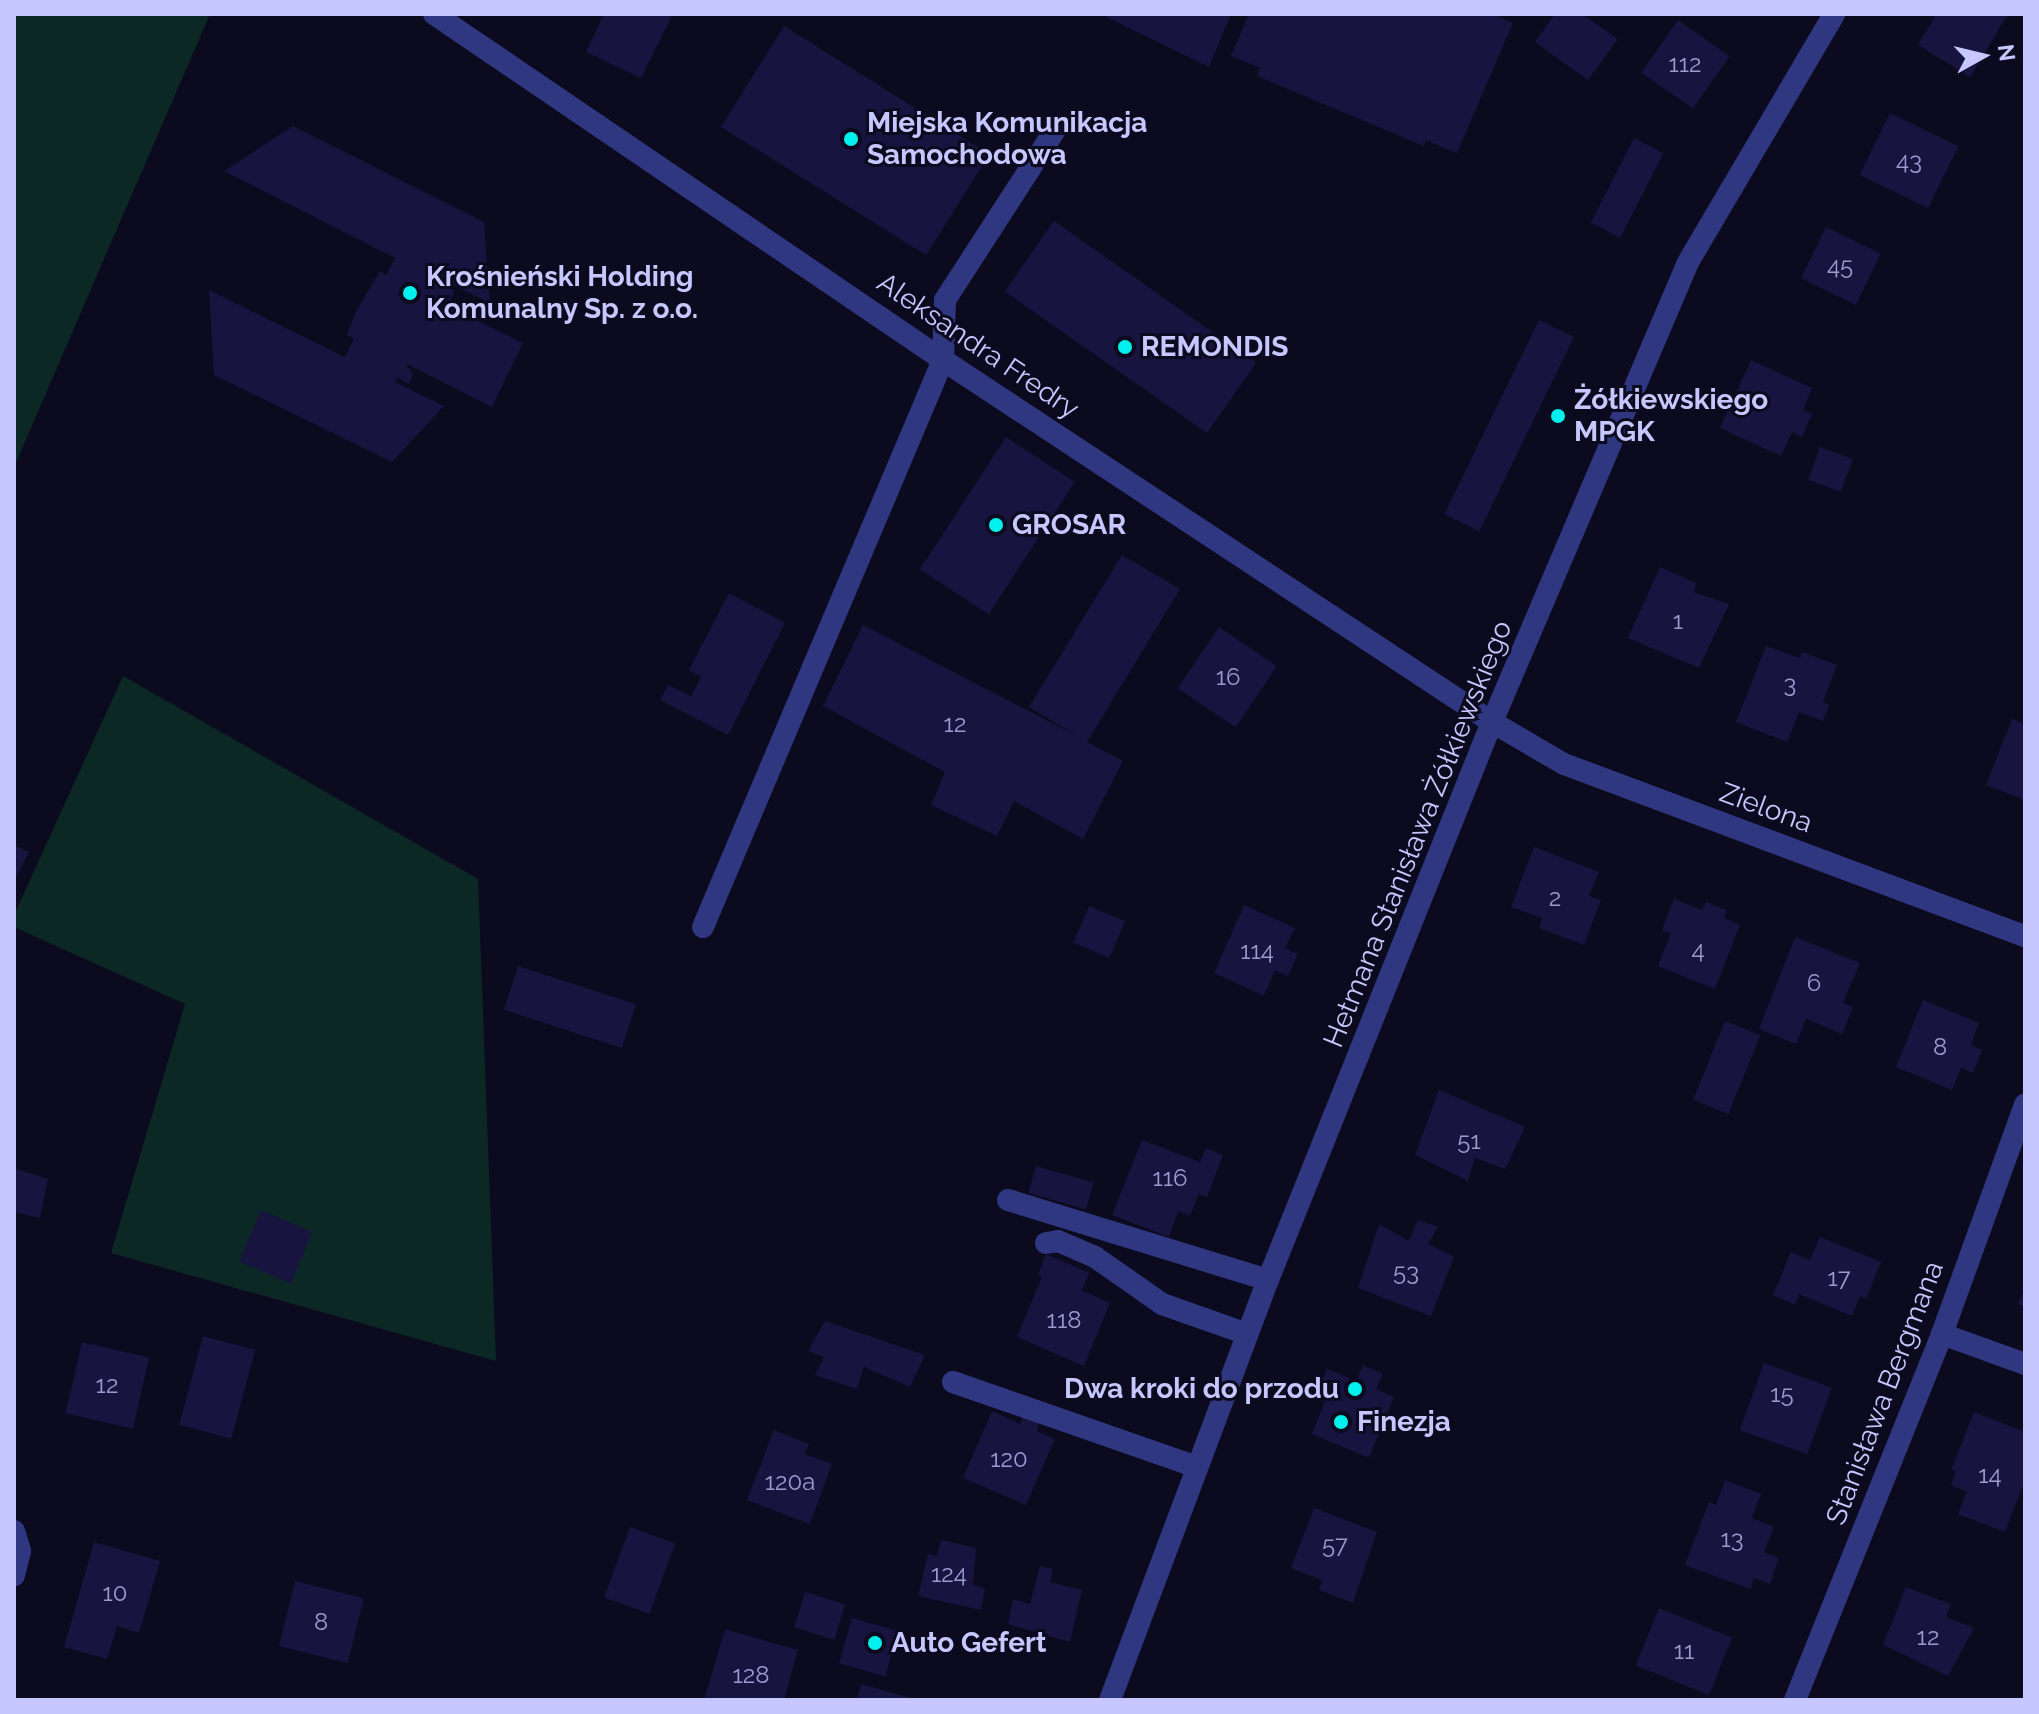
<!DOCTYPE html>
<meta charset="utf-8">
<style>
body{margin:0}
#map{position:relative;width:2039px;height:1714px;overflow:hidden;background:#0b0a1e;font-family:Raleway,sans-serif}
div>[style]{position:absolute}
.green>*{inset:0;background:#0c2824}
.building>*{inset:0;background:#181440;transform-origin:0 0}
.service>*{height:22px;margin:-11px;padding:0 11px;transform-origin:11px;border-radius:11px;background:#303781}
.minor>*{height:22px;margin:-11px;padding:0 11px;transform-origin:11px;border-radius:11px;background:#303781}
.tertiary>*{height:22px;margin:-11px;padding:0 11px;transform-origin:11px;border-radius:11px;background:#303781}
.dots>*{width:22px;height:22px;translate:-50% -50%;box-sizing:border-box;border:4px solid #0b0a1e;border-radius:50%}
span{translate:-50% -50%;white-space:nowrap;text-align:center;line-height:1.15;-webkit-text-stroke:6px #0b0a1e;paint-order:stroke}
.number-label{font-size:24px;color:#9a9acf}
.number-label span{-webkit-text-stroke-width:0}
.poi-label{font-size:28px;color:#c6c7ff;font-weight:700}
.left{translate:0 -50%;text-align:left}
.right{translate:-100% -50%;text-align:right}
.street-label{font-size:28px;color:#c6c7ff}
.frame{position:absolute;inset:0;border:16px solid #c6c7ff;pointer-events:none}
.north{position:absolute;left:1943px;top:16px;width:80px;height:80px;-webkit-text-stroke:6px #0b0a1e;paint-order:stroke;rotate:82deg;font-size:22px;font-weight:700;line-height:32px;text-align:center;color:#c6c7ff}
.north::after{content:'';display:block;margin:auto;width:28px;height:36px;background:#c6c7ff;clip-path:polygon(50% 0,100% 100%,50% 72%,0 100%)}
</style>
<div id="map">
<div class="green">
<div style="clip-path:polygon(14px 14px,210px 14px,14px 467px)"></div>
<div style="clip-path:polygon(123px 676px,478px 879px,496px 1361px,111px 1253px,185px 1004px,14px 927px,14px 915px)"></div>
</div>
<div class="building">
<div style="clip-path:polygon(604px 14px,673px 14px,641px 78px,586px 52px)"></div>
<div style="clip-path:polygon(1100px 14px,1231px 14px,1209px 67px)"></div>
<div style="clip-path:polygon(1249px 14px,1493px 14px,1513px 23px,1457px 153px,1426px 140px,1424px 146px,1257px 76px,1260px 68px,1231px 56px)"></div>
<div style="clip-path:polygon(1555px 14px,1582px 14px,1618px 39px,1588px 80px,1535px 42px)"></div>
<div style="clip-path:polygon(1931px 14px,2008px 14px,1970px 77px,1918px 45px,1935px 17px)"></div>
<div style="left:1678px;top:20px;width:63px;height:64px;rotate:35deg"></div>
<div style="left:784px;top:26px;width:242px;height:119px;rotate:32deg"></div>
<div style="left:1890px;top:113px;width:76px;height:69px;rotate:26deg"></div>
<div style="clip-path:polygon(293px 126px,484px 222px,490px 303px,445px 281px,454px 291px,450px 302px,438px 295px,435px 300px,523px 343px,492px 407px,405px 363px,413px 374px,409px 384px,397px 378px,395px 382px,444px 406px,392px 462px,214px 375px,209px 290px,345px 357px,354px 339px,347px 335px,356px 311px,380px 271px,386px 275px,395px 258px,224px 171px)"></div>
<div style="left:1634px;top:138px;width:33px;height:95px;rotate:27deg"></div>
<div style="left:1054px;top:221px;width:247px;height:86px;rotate:35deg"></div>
<div style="left:1826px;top:227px;width:61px;height:57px;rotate:26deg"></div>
<div style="left:1539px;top:320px;width:39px;height:216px;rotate:26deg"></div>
<div style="clip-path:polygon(1751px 360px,1812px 388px,1803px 410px,1812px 414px,1802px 437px,1792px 432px,1781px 456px,1720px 428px)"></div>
<div style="left:1006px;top:437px;width:82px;height:158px;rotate:33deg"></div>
<div style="left:1820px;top:447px;width:35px;height:35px;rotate:20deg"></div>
<div style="clip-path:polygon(1122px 555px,1180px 589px,1087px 742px,1123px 761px,1083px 839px,1014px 801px,997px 836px,931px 805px,945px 772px,823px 706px,863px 625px,1077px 736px,1029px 707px)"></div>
<div style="clip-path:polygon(1660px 567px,1696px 583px,1694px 592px,1729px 604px,1699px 668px,1628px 638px)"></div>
<div style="clip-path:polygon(729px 593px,785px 623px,728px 735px,660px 700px,668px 685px,691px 696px,701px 677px,689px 670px)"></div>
<div style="left:1219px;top:627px;width:70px;height:74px;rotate:34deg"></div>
<div style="clip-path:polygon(1766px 646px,1800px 658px,1802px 652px,1837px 665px,1823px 702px,1829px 705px,1823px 721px,1799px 712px,1787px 742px,1736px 722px)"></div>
<div style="clip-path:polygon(2012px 719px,2025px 724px,2025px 800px,1986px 785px)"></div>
<div style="clip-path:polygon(14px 845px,29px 852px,14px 881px)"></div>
<div style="clip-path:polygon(1534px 847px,1599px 872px,1589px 896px,1601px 900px,1584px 945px,1539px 928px,1542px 918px,1511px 907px)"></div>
<div style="clip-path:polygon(1674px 899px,1702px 910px,1706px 902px,1727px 910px,1724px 918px,1740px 925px,1715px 989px,1658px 966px,1671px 933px,1662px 930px)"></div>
<div style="clip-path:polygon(1244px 905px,1295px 928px,1285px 948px,1298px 954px,1288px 976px,1275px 970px,1264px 996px,1214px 973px)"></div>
<div style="left:1089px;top:906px;width:39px;height:40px;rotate:23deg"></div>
<div style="clip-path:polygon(1795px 937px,1860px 963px,1843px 1003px,1853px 1007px,1842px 1034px,1806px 1019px,1796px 1044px,1759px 1029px)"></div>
<div style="left:518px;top:966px;width:124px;height:46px;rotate:18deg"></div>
<div style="clip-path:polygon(1923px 1000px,1979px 1023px,1971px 1045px,1982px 1050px,1973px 1073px,1961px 1068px,1952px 1090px,1896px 1067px)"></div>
<div style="left:1725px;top:1021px;width:38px;height:85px;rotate:22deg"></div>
<div style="clip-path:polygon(1439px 1090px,1525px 1127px,1505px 1169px,1475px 1158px,1468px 1181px,1415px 1155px)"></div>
<div style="clip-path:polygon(1142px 1140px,1200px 1162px,1206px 1148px,1223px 1155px,1207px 1197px,1199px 1194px,1190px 1216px,1178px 1211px,1169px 1237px,1112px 1215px)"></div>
<div style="left:1036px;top:1166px;width:60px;height:28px;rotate:16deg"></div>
<div style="clip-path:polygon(14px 1168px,48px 1179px,40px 1218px,14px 1212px)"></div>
<div style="left:261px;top:1210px;width:56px;height:56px;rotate:23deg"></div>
<div style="clip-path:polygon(1418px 1220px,1438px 1227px,1428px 1244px,1454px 1257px,1431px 1316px,1358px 1288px,1379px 1224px,1409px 1241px)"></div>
<div style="clip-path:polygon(1820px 1237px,1881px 1262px,1866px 1299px,1860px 1296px,1852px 1316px,1799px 1294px,1795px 1305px,1773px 1295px,1791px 1252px,1810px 1260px)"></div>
<div style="clip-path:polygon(1046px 1254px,1089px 1273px,1082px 1290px,1110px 1303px,1084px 1366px,1017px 1337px,1042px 1277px,1038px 1275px)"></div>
<div style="clip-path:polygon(2025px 1288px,2025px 1307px,2018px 1304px)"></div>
<div style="clip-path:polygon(825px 1321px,925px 1355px,910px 1387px,864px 1367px,857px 1389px,815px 1375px,824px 1357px,808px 1351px)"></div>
<div style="left:203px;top:1336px;width:54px;height:92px;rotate:15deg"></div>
<div style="left:82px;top:1342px;width:69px;height:73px;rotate:13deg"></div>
<div style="left:1764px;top:1363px;width:72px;height:71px;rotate:20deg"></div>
<div style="clip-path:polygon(1363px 1365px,1383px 1374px,1376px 1389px,1394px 1397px,1369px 1458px,1312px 1434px,1325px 1401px,1315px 1397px,1327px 1369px,1356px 1381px)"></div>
<div style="clip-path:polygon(992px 1411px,1020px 1424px,1023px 1415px,1040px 1422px,1037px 1431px,1055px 1439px,1026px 1505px,963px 1478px)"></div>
<div style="clip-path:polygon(1974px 1412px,2025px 1432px,2025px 1480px,2005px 1532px,1958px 1514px,1967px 1492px,1951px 1485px,1956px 1471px,1951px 1470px)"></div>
<div style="clip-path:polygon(774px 1430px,809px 1444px,805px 1454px,832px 1464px,810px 1524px,747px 1500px)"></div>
<div style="clip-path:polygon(1725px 1480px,1761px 1494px,1752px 1518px,1774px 1527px,1764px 1552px,1779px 1558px,1770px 1584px,1754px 1578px,1750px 1589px,1685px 1565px,1709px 1502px,1716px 1505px)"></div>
<div style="clip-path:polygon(1314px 1508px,1377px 1532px,1353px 1603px,1319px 1590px,1322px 1580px,1291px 1568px)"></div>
<div style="left:630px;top:1527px;width:48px;height:75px;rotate:20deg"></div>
<div style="clip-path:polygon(941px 1540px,976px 1548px,973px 1585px,985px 1588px,981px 1610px,918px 1596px,928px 1554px,937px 1556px)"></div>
<div style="clip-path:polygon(94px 1542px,160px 1561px,139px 1633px,117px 1626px,107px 1659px,64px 1647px)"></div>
<div style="clip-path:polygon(1040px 1566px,1053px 1569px,1050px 1582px,1082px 1590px,1070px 1642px,1008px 1624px,1013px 1599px,1030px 1604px)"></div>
<div style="left:295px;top:1581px;width:71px;height:67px;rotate:14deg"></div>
<div style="clip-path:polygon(1906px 1587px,1951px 1604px,1946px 1617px,1974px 1628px,1948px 1676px,1883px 1645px)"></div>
<div style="left:805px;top:1592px;width:42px;height:37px;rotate:17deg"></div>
<div style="left:1659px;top:1608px;width:79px;height:62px;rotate:22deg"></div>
<div style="left:852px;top:1618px;width:48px;height:47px;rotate:16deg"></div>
<div style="clip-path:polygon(725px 1629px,798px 1650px,784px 1700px,704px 1700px)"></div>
<div style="clip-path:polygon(861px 1684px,915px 1699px,915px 1700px,857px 1700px)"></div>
</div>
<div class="service">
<div style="left:703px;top:927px;width:616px;rotate:-67.06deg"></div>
<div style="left:943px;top:360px;width:60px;rotate:-88.1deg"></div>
<div style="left:945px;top:300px;width:208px;rotate:-57.1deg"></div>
<div style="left:1008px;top:1200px;width:272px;rotate:17.1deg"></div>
<div style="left:1046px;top:1243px;width:12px;rotate:-9deg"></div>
<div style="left:1058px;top:1241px;width:40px;rotate:23.4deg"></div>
<div style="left:1095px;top:1257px;width:82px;rotate:35deg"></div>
<div style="left:1162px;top:1304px;width:90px;rotate:19.4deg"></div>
<div style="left:953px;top:1382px;width:258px;rotate:19.2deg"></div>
</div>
<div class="minor">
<div style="left:434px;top:14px;width:615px;rotate:34.21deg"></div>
<div style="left:943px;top:360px;width:658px;rotate:33.4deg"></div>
<div style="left:1492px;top:722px;width:83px;rotate:30.3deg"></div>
<div style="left:1564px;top:764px;width:492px;rotate:20.5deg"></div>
<div style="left:1942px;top:1334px;width:88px;rotate:19.9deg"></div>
<div style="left:14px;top:1531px;width:21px;rotate:73deg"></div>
<div style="left:20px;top:1551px;width:25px;rotate:104deg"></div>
<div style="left:1795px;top:1700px;width:394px;rotate:-68.1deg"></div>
<div style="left:1942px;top:1334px;width:244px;rotate:-70.1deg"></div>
</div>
<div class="tertiary">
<div style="left:1110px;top:1700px;width:449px;rotate:-69.4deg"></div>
<div style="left:1268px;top:1280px;width:601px;rotate:-68.13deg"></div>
<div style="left:1492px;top:722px;width:498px;rotate:-66.9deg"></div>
<div style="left:1687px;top:264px;width:290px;rotate:-59.5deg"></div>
</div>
<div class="dots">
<div style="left:851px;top:139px;background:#00f1ed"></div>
<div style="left:410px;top:293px;background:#00f1ed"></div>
<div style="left:1125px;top:347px;background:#00f1ed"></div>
<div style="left:1558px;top:416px;background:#00f1ed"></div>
<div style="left:996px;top:525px;background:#00f1ed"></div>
<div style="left:1355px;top:1389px;background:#00f1ed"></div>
<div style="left:1341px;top:1422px;background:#00f1ed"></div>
<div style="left:875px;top:1643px;background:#00f1ed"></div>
</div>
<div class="number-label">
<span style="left:1685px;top:64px">112</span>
<span style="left:1909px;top:161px">43</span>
<span style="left:1840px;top:266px">45</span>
<span style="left:1678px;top:621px">1</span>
<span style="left:1228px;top:677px">16</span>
<span style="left:1790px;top:684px">3</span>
<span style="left:955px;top:724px">12</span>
<span style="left:1555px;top:898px">2</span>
<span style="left:1698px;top:950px">4</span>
<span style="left:1257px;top:951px">114</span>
<span style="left:1814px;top:983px">6</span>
<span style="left:1940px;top:1047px">8</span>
<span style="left:1469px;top:1141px">51</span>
<span style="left:1170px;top:1178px">116</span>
<span style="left:1406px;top:1272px">53</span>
<span style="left:1839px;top:1278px">17</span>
<span style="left:1064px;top:1320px">118</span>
<span style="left:107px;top:1385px">12</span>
<span style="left:1782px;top:1394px">15</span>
<span style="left:1009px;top:1459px">120</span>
<span style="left:1990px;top:1475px">14</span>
<span style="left:790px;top:1482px">120a</span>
<span style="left:1732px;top:1539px">13</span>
<span style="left:1335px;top:1545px">57</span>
<span style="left:949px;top:1574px">124</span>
<span style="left:115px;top:1593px">10</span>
<span style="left:321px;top:1622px">8</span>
<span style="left:1928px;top:1637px">12</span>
<span style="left:1684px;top:1651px">11</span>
<span style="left:751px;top:1675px">128</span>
</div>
<div class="poi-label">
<span class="left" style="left:867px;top:139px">Miejska Komunikacja<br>Samochodowa</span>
<span class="left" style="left:426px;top:293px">Krośnieński Holding<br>Komunalny Sp. z o.o.</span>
<span class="left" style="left:1141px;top:347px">REMONDIS</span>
<span class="left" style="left:1574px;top:416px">Żółkiewskiego<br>MPGK</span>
<span class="left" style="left:1012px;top:525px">GROSAR</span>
<span class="right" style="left:1339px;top:1389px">Dwa kroki do przodu</span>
<span class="left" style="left:1357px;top:1422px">Finezja</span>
<span class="left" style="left:891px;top:1643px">Auto Gefert</span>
</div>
<div class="street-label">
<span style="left:978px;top:346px;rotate:34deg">Aleksandra Fredry</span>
<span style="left:1766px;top:808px;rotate:20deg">Zielona</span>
<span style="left:1418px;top:834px;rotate:-68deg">Hetmana Stanisława Żółkiewskiego</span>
<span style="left:1885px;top:1393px;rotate:-69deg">Stanisława Bergmana</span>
</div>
<div class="frame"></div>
<div class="north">N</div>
</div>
